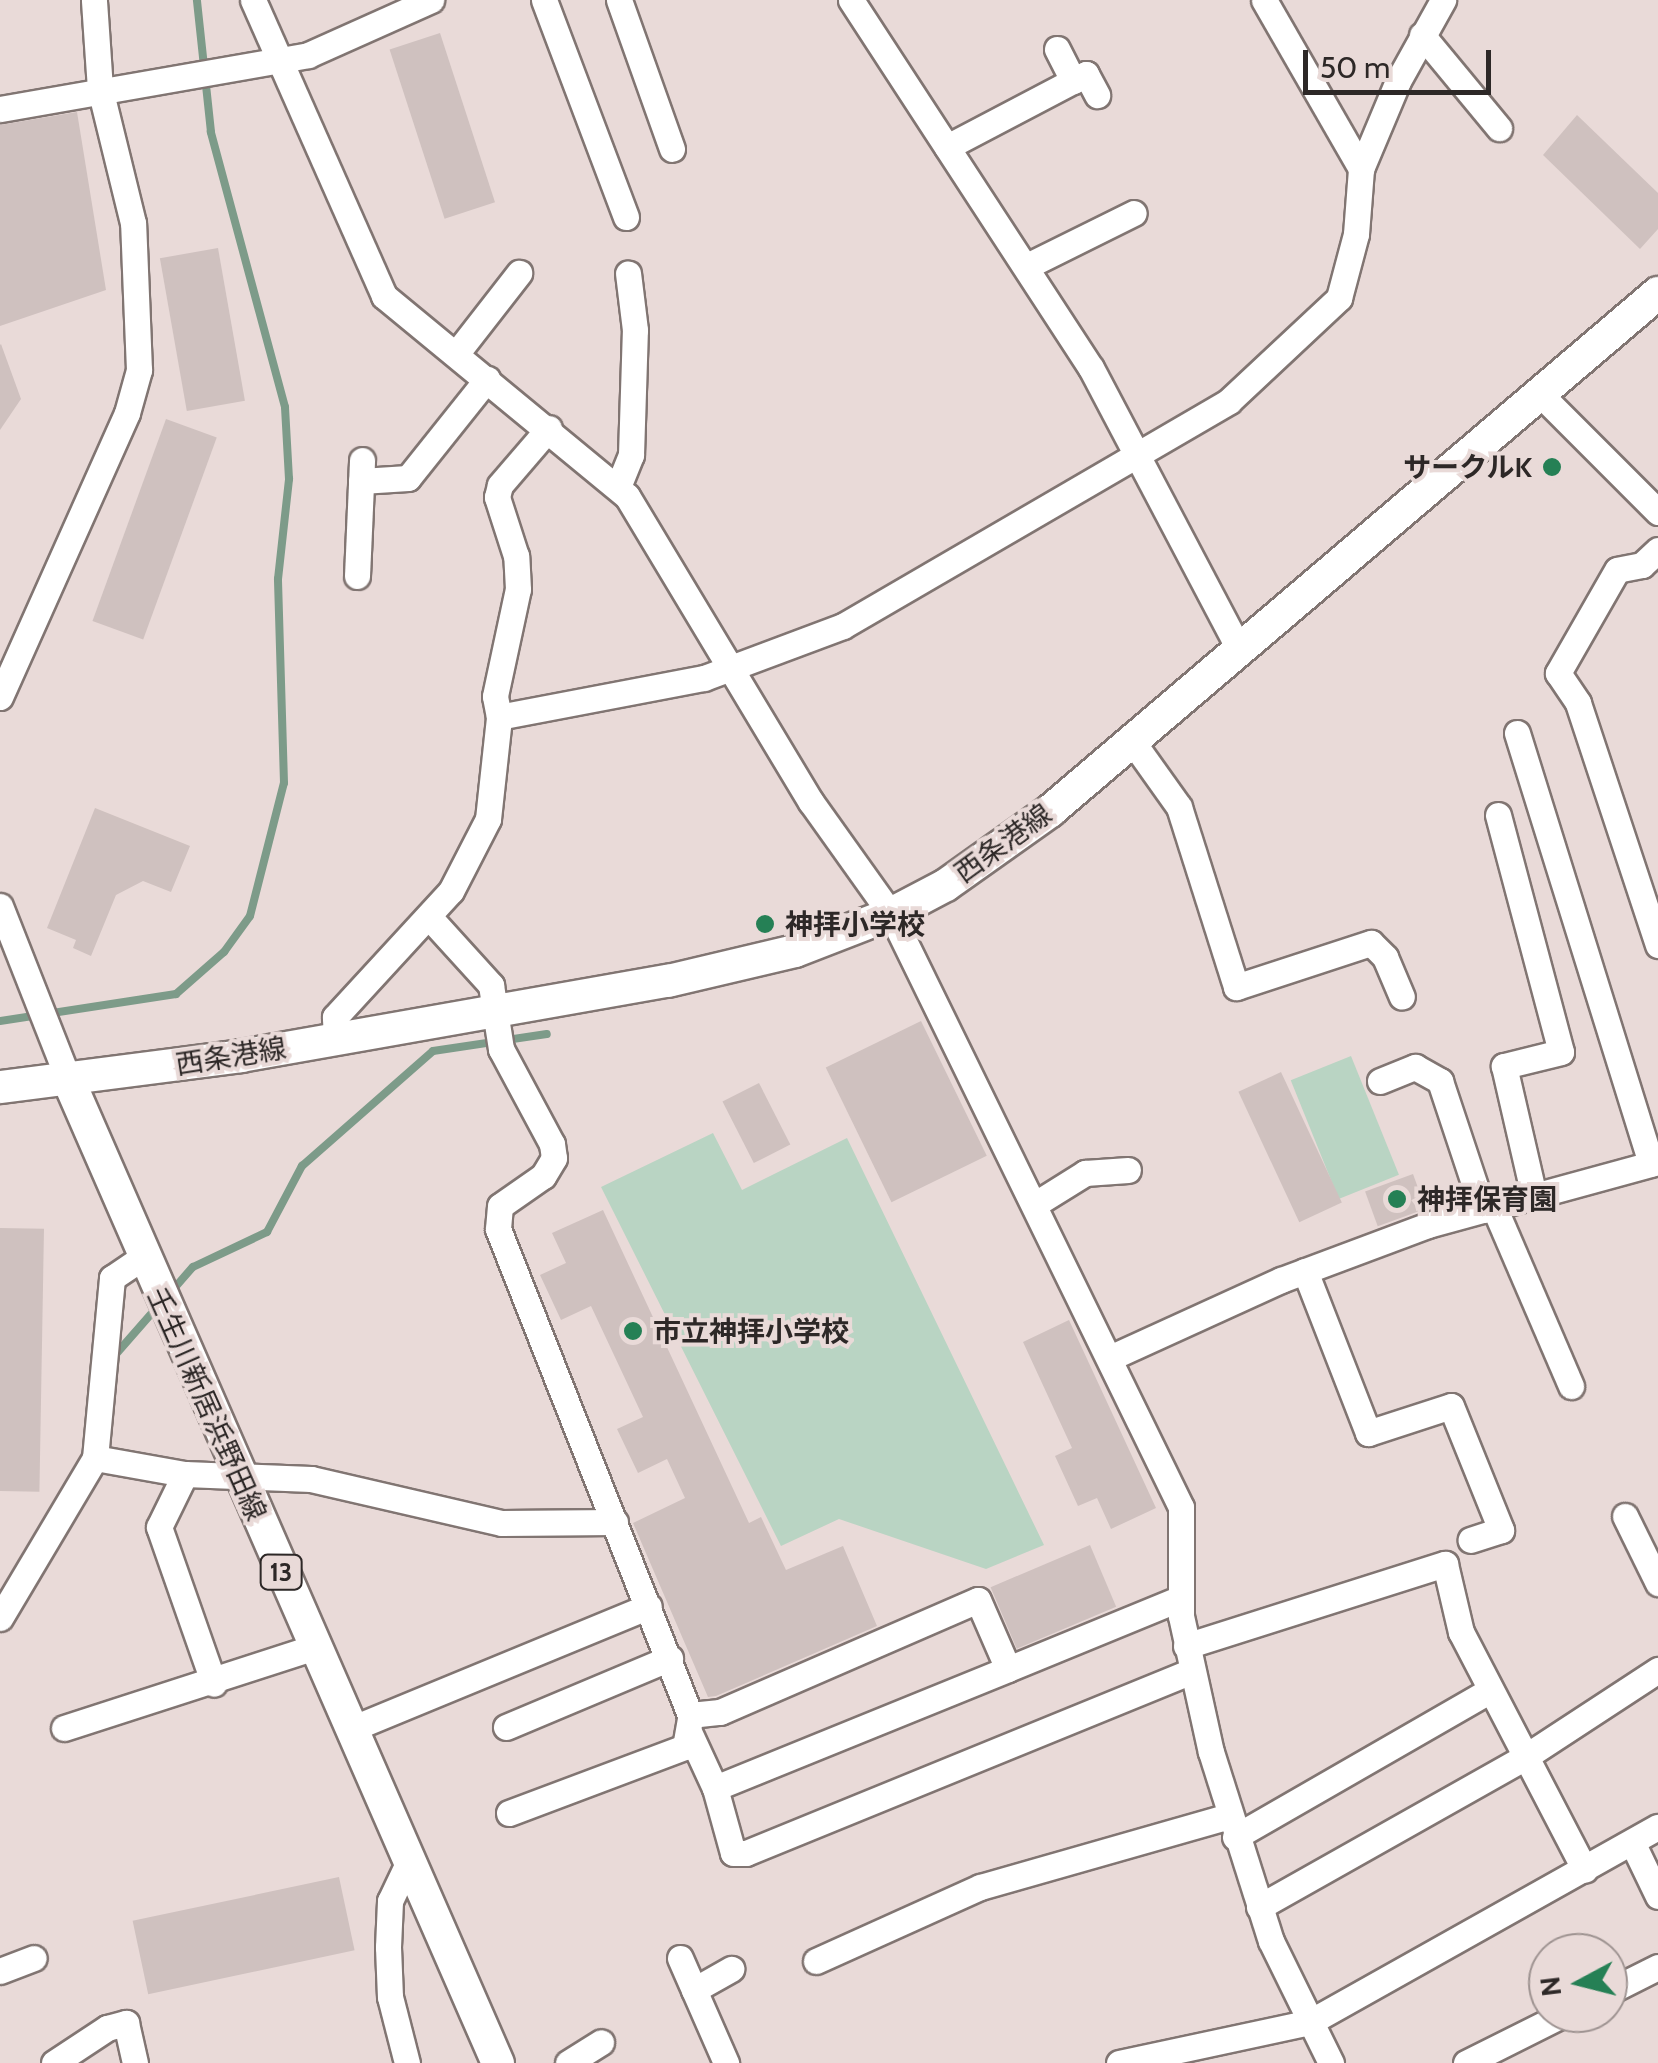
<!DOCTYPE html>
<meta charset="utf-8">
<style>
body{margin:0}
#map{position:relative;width:1658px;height:2063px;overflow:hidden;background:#e9dad8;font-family:Cabin,"Noto Sans JP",sans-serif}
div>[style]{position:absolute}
.green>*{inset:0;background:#b9d4c3;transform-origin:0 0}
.stream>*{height:8px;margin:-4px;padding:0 4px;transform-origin:4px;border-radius:4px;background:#7d9b89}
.building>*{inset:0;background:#cfc1bf;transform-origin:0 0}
.roads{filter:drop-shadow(2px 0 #817572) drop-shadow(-2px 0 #817572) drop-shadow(0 2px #817572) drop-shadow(0 -2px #817572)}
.minor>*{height:25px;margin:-12.5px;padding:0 12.5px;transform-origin:12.5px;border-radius:12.5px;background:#fff}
.major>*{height:32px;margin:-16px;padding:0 16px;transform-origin:16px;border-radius:16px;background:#fff}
.dots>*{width:28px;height:28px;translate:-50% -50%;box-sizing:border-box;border:5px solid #e9dad8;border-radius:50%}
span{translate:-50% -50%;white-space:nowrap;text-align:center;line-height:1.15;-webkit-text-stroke:8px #e9dad8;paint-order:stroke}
.shield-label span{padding:2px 8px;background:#e9dad8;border:2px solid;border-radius:8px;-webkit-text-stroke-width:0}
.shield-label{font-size:25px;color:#2d2827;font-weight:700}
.poi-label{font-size:28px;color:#2d2827;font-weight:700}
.right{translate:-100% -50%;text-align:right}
.left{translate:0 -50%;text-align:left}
.street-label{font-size:28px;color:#2d2827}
.north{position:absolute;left:1528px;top:1933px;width:100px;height:100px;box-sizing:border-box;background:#e9dad8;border:2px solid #9e9391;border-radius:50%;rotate:263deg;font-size:28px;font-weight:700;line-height:40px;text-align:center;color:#2d2827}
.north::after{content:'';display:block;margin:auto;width:35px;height:45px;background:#258055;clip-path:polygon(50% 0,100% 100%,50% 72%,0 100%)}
.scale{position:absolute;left:1303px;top:50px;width:188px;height:45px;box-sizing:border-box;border:5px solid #2d2827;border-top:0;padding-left:12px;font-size:30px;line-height:35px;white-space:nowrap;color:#2d2827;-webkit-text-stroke:8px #e9dad8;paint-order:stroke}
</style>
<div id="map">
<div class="green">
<div style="left:1351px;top:1056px;width:128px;height:65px;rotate:68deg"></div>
<div style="clip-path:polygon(713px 1133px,742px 1190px,847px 1138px,1044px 1545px,986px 1569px,839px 1519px,781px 1546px,601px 1187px)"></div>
</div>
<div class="stream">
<div style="left:0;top:1021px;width:178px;rotate:-8.7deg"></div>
<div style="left:176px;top:994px;width:64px;rotate:-41.2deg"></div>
<div style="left:224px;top:952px;width:44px;rotate:-54.2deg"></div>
<div style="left:250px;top:916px;width:137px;rotate:-75.7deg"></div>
<div style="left:284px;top:783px;width:204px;rotate:-91.7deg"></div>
<div style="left:278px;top:579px;width:101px;rotate:-83.7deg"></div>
<div style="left:289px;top:479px;width:72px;rotate:-93.2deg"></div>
<div style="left:285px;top:407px;width:285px;rotate:-105.1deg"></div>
<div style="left:211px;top:132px;width:133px;rotate:-96.1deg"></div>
<div style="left:171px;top:1292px;width:33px;rotate:-49deg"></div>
<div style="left:193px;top:1267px;width:82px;rotate:-25.3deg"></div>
<div style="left:267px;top:1232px;width:75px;rotate:-62.1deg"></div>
<div style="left:302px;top:1166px;width:174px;rotate:-41.3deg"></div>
<div style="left:433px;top:1051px;width:115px;rotate:-8.5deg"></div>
<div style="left:116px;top:1354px;width:64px;rotate:-48.8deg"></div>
</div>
<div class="building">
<div style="left:440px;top:33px;width:178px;height:53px;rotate:72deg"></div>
<div style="clip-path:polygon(77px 112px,106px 290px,0 326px,0 125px)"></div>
<div style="clip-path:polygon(1577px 115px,1658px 193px,1658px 229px,1640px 249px,1543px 155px)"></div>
<div style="left:218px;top:248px;width:155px;height:59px;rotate:80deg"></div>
<div style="clip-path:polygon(1px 344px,21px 399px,0 430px,0 345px)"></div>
<div style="left:166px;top:419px;width:54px;height:215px;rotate:20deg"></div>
<div style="clip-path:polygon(95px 808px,190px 846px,171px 892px,143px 881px,116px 895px,91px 956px,73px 948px,76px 940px,47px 928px)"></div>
<div style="left:921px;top:1021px;width:150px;height:106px;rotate:64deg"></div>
<div style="left:1281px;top:1072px;width:144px;height:47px;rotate:65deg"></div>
<div style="left:759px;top:1083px;width:69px;height:41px;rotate:63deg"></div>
<div style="left:1413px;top:1174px;width:37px;height:51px;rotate:70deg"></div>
<div style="clip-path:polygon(603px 1210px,749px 1523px,761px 1517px,786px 1570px,843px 1546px,877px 1626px,716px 1696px,708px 1697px,633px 1523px,685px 1498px,667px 1459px,638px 1473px,617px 1429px,643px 1417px,591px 1306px,561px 1320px,540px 1275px,566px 1263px,552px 1233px)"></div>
<div style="left:0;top:1228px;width:44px;height:263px;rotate:1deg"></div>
<div style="clip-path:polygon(1069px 1320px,1156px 1508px,1111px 1529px,1097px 1498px,1078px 1506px,1055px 1456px,1072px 1448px,1023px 1342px)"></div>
<div style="left:1090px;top:1545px;width:67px;height:108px;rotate:67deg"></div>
<div style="left:339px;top:1877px;width:75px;height:211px;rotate:78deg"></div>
</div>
<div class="roads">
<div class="minor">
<div style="left:253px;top:0;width:324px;rotate:66.1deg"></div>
<div style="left:384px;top:296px;width:315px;rotate:39.5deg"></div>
<div style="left:627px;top:496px;width:357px;rotate:59deg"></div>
<div style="left:811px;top:802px;width:138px;rotate:54.5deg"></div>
<div style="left:891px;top:914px;width:660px;rotate:63.94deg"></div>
<div style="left:1181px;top:1507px;width:109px;rotate:90deg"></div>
<div style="left:1181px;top:1616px;width:139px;rotate:77.6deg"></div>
<div style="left:1211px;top:1752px;width:198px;rotate:72.4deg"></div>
<div style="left:1271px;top:1941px;width:136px;rotate:63.8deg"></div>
<div style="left:544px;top:0;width:232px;rotate:69.3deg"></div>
<div style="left:619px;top:0;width:158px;rotate:70.4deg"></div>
<div style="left:851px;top:0;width:439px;rotate:56.9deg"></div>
<div style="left:1091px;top:368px;width:318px;rotate:62.2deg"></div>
<div style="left:1264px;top:0;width:195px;rotate:60.1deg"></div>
<div style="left:1422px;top:35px;width:121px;rotate:50.4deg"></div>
<div style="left:1057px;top:49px;width:36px;rotate:63deg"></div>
<div style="left:0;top:109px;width:313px;rotate:-9.9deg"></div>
<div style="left:308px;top:55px;width:135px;rotate:-24.1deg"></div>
<div style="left:947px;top:147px;width:157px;rotate:-27.7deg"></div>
<div style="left:1086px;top:74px;width:24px;rotate:62deg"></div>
<div style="left:1027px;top:266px;width:119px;rotate:-26.4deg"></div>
<div style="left:456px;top:354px;width:103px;rotate:-52.1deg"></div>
<div style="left:1540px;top:394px;width:167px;rotate:45deg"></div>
<div style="left:361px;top:481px;width:47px;rotate:-3.7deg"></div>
<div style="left:408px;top:478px;width:127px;rotate:-51.4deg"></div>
<div style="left:618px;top:487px;width:35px;rotate:-68deg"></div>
<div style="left:631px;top:455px;width:125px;rotate:-88.2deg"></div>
<div style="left:635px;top:330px;width:57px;rotate:-97deg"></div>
<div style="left:1658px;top:550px;width:22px;rotate:137deg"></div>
<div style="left:1642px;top:565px;width:25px;rotate:169deg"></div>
<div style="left:1617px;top:570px;width:119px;rotate:119.8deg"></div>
<div style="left:1558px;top:673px;width:36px;rotate:56deg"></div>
<div style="left:1578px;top:703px;width:255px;rotate:71.7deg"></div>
<div style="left:357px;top:576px;width:116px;rotate:-87.5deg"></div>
<div style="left:0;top:697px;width:311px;rotate:-65.9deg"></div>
<div style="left:127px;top:413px;width:45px;rotate:-74.4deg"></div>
<div style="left:139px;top:370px;width:147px;rotate:-92.3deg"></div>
<div style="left:133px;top:223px;width:138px;rotate:-103.8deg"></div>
<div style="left:100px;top:89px;width:89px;rotate:-93.9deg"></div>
<div style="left:499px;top:717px;width:209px;rotate:-10.8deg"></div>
<div style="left:704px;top:678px;width:148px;rotate:-20.5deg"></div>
<div style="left:843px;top:626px;width:447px;rotate:-30.2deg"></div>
<div style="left:1229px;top:401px;width:151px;rotate:-43.1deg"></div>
<div style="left:1339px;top:298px;width:66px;rotate:-75.1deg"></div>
<div style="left:1356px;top:234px;width:65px;rotate:-85.6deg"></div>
<div style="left:1361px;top:169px;width:95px;rotate:-67.2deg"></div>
<div style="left:1398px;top:81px;width:93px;rotate:-60.9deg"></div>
<div style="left:1517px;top:733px;width:451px;rotate:72.7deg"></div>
<div style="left:1132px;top:741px;width:81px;rotate:54.5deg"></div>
<div style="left:1179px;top:807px;width:189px;rotate:72.4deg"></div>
<div style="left:1236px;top:987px;width:142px;rotate:-18.1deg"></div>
<div style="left:1371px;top:943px;width:20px;rotate:45deg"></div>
<div style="left:1385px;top:957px;width:43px;rotate:67deg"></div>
<div style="left:1498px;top:815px;width:245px;rotate:75.1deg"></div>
<div style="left:1561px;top:1052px;width:59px;rotate:166.2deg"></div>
<div style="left:1504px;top:1066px;width:133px;rotate:77deg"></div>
<div style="left:0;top:906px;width:186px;rotate:68.5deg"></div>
<div style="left:430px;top:918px;width:91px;rotate:47.7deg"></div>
<div style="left:491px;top:985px;width:65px;rotate:81.1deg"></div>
<div style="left:501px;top:1049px;width:108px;rotate:61.8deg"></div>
<div style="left:552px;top:1144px;width:14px;rotate:82deg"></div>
<div style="left:554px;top:1158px;width:21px;rotate:121deg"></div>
<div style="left:543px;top:1176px;width:52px;rotate:145.1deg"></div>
<div style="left:500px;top:1206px;width:23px;rotate:95deg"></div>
<div style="left:498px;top:1229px;width:523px;rotate:68.44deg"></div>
<div style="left:690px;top:1715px;width:30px;rotate:-6deg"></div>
<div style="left:720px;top:1712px;width:281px;rotate:-23.5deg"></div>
<div style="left:978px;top:1600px;width:75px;rotate:66.5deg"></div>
<div style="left:1008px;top:1669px;width:185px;rotate:-22.3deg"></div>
<div style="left:336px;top:1038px;width:21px;rotate:-93deg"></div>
<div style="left:335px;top:1017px;width:171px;rotate:-47.4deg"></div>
<div style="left:451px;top:891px;width:81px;rotate:-62.8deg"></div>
<div style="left:488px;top:819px;width:103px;rotate:-83.8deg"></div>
<div style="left:499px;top:717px;width:21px;rotate:-101deg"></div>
<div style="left:495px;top:696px;width:109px;rotate:-77.9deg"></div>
<div style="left:518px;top:589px;width:33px;rotate:-93deg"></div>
<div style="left:516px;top:556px;width:62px;rotate:-107.9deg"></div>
<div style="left:497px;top:497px;width:12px;rotate:-76deg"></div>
<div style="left:500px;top:485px;width:75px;rotate:-49.3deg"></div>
<div style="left:1380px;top:1081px;width:38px;rotate:-22deg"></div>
<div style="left:1415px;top:1067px;width:29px;rotate:29deg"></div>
<div style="left:1440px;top:1081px;width:136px;rotate:71.6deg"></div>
<div style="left:1037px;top:1203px;width:57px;rotate:-32deg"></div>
<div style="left:1085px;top:1173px;width:43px;rotate:-4deg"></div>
<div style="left:1494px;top:1207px;width:195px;rotate:66.7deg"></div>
<div style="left:1305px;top:1271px;width:174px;rotate:68.7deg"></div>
<div style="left:1368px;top:1433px;width:87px;rotate:-18deg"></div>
<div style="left:1451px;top:1406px;width:134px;rotate:68deg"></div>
<div style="left:1501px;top:1530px;width:32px;rotate:162deg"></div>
<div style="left:1112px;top:1357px;width:186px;rotate:-24.5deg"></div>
<div style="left:1281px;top:1280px;width:157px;rotate:-20.5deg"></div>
<div style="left:1428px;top:1225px;width:238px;rotate:-15.3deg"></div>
<div style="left:95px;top:1458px;width:91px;rotate:10.1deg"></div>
<div style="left:185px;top:1474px;width:126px;rotate:2.3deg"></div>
<div style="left:311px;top:1479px;width:196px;rotate:13deg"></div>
<div style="left:502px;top:1523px;width:113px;rotate:-0.5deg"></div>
<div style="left:185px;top:1474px;width:59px;rotate:116.1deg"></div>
<div style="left:159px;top:1527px;width:166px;rotate:70.7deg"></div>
<div style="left:1625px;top:1516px;width:75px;rotate:63.8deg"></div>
<div style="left:0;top:1618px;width:186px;rotate:-59.3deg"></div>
<div style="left:95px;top:1458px;width:181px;rotate:-84.6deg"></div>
<div style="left:112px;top:1278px;width:36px;rotate:-34deg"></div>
<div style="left:1186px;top:1646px;width:272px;rotate:-17.6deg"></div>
<div style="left:1445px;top:1564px;width:70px;rotate:76.8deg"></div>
<div style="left:1461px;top:1632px;width:268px;rotate:62.5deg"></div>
<div style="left:506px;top:1727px;width:178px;rotate:-22.8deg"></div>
<div style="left:64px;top:1728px;width:264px;rotate:-17.9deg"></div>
<div style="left:351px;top:1729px;width:322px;rotate:-22.4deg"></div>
<div style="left:690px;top:1734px;width:60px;rotate:65.2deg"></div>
<div style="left:715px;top:1788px;width:67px;rotate:74.5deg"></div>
<div style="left:733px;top:1853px;width:13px"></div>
<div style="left:746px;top:1853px;width:481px;rotate:-22.2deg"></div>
<div style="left:715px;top:1788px;width:316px;rotate:-22.1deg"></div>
<div style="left:509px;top:1813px;width:188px;rotate:-20.6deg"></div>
<div style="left:685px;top:1747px;width:27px;rotate:-80deg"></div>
<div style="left:1235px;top:1837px;width:293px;rotate:-29.9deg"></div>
<div style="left:1632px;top:1842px;width:60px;rotate:64.3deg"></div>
<div style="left:1259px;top:1907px;width:302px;rotate:-29.4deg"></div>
<div style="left:1522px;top:1759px;width:163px;rotate:-33.2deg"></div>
<div style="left:680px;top:1958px;width:115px;rotate:66.3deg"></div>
<div style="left:816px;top:1961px;width:180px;rotate:-24.3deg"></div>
<div style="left:980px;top:1887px;width:259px;rotate:-15.9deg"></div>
<div style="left:0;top:1971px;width:36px;rotate:-21deg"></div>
<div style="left:694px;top:1990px;width:43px;rotate:-29.6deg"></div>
<div style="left:1608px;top:1992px;width:56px;rotate:-26.6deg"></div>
<div style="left:54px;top:2063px;width:64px;rotate:-33.4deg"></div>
<div style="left:107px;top:2028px;width:20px;rotate:-15deg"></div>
<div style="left:126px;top:2023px;width:41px;rotate:77.3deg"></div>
<div style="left:407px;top:2063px;width:68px;rotate:-104.4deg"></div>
<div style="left:390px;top:1997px;width:50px;rotate:-92.3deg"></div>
<div style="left:388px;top:1947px;width:46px;rotate:-87.5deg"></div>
<div style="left:390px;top:1901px;width:44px;rotate:-64.6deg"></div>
<div style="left:568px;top:2063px;width:39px;rotate:-32deg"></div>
<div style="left:1119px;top:2063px;width:195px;rotate:-12.1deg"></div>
<div style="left:1310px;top:2022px;width:399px;rotate:-29.3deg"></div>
<div style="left:1466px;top:2063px;width:112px;rotate:-26.6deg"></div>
</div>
<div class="major">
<div style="left:68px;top:1079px;width:1074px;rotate:66.4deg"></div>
<div style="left:0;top:1087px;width:243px;rotate:-7.3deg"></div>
<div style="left:241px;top:1056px;width:434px;rotate:-10deg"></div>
<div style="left:668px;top:981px;width:130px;rotate:-13.3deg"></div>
<div style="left:795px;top:951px;width:103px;rotate:-21.1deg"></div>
<div style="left:891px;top:914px;width:62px;rotate:-27.8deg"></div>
<div style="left:946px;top:885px;width:128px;rotate:-35.4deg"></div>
<div style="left:1050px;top:811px;width:799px;rotate:-40.43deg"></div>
</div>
</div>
<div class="dots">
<div style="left:1552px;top:467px;background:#258055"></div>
<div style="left:765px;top:924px;background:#258055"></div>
<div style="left:1397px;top:1199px;background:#258055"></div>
<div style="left:633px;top:1331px;background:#258055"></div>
</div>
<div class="shield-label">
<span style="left:281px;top:1572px">13</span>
</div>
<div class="poi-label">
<span class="right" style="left:1532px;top:467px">サークルK</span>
<span class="left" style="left:785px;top:924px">神拝小学校</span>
<span class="left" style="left:1417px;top:1199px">神拝保育園</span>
<span class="left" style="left:653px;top:1331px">市立神拝小学校</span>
</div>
<div class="street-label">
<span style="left:1003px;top:843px;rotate:-36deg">西条港線</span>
<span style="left:231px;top:1056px;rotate:-9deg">西条港線</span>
<span style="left:207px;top:1404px;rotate:66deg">壬生川新居浜野田線</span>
</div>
<div class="north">N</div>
<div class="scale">50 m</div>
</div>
